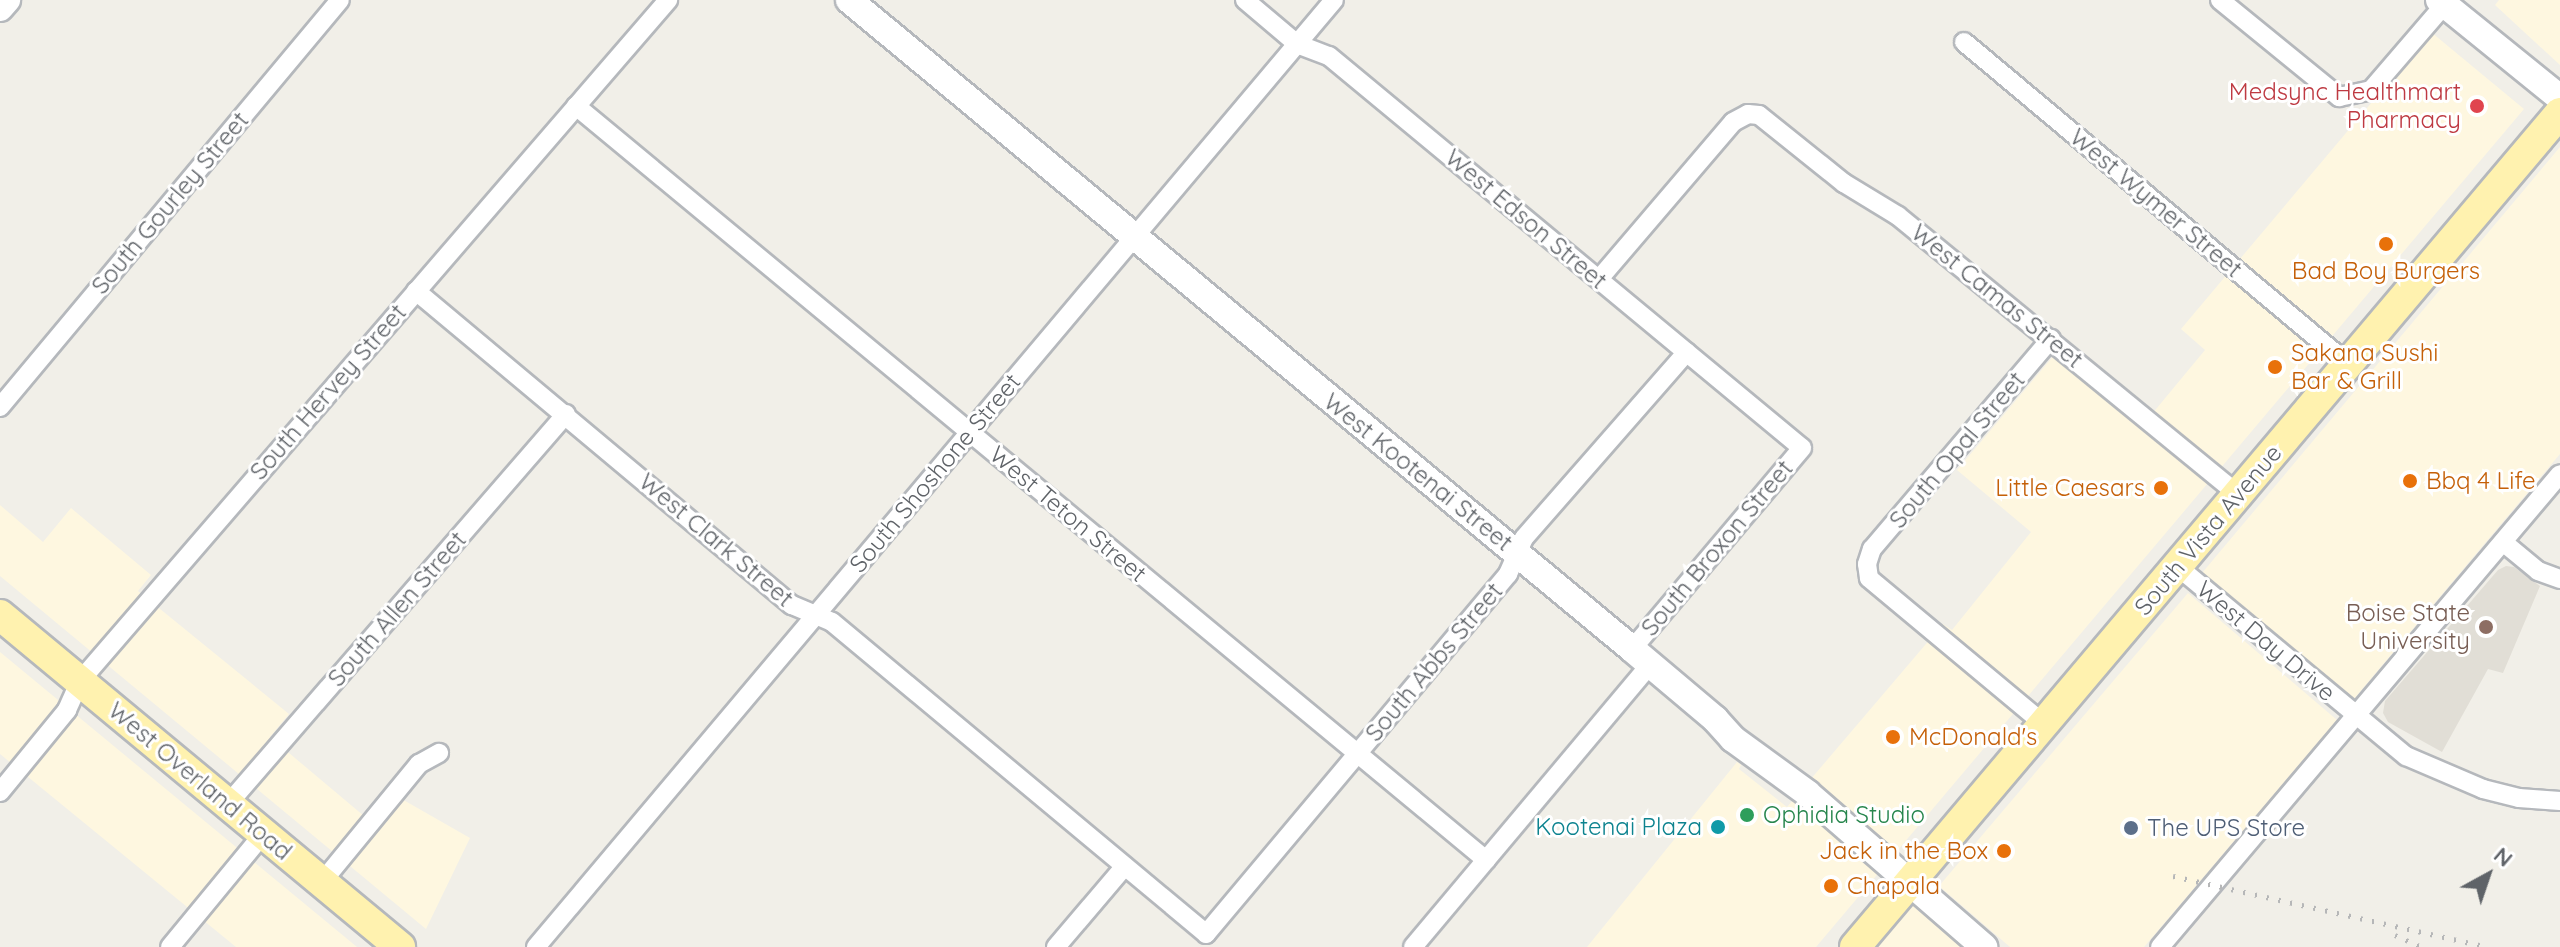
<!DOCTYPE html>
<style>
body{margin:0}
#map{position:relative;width:2560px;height:947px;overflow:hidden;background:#f1efe8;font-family:Quicksand,sans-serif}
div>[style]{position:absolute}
.commercial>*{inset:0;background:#fef7e0}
.education>*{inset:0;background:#e1ded6}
.roads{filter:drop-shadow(2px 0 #b5b8bc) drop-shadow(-2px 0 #b5b8bc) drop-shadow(0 2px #b5b8bc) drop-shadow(0 -2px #b5b8bc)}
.street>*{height:18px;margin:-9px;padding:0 9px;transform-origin:9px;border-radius:9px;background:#fff}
.secondary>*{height:26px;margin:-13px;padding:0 13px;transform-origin:13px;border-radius:13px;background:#fff}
.primary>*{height:30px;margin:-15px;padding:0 15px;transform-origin:15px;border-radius:15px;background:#fff2af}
.rail>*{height:5px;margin-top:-2.5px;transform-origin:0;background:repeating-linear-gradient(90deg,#b6b7b8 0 2px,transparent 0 12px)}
.dots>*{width:22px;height:22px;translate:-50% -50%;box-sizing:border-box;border:4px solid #fff;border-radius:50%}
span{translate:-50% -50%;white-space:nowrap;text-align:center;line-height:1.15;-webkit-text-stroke:6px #fff;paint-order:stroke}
.health-label{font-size:24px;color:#be3a42}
.right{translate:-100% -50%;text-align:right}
.street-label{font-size:24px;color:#5f6368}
.food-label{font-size:24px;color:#c56008}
.left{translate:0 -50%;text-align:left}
.education-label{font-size:24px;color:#785e54}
.leisure-label{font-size:24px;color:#27864d}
.culture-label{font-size:24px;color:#0d838f}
.service-label{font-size:24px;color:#4e5e75}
.north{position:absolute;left:2448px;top:835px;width:80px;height:80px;-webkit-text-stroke:6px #fff;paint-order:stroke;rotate:40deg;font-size:22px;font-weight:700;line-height:32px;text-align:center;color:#5f6368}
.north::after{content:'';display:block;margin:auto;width:28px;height:36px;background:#5f6368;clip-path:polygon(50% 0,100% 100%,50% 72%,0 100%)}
</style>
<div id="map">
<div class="commercial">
<div style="clip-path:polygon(2499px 0,2560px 0,2560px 65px,2495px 5px)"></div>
<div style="clip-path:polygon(2431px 32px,2524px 109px,1816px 947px,1587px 947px,1737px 762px,1741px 765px,1739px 769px,1787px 807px,1943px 624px,1952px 630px,2031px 532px,1957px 470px,2056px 353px,2142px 426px,2205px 350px,2181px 329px)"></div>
<div style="clip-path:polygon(2560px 147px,2560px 454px,2353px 700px,2202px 573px)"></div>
<div style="clip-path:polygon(0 505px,43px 542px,71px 508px,151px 575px,138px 591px,289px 714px,270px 737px,364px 816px,386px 790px,470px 838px,426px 929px,0 576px)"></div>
<div style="clip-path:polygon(2188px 593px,2337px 720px,2144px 947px,2010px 947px,1939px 886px)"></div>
<div style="clip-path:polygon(0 652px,357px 947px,236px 947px,0 754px)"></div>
<div style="clip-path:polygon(1912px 899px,1962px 947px,1873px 947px)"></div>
</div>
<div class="education">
<div style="clip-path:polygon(2506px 566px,2514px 567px,2540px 586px,2503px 673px,2488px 669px,2442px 752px,2388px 722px,2383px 713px,2385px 701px,2498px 570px)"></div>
</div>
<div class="roads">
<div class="street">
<div style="left:1245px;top:0;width:68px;rotate:40.2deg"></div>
<div style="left:1297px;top:44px;width:34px;rotate:21deg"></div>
<div style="left:1329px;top:56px;width:614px;rotate:39.65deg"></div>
<div style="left:1802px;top:448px;width:263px;rotate:130.2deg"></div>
<div style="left:2220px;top:0;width:154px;rotate:39.2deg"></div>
<div style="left:2339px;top:97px;width:33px;rotate:-12deg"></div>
<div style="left:2371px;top:90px;width:112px;rotate:-49.3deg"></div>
<div style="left:1964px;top:42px;width:501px;rotate:39.98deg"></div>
<div style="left:576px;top:106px;width:1182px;rotate:39.64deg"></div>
<div style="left:1599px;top:279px;width:206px;rotate:-49.5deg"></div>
<div style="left:1733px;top:122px;width:17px;rotate:-28deg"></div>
<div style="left:1748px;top:114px;width:11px;rotate:5deg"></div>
<div style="left:1759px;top:115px;width:109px;rotate:38.7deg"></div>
<div style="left:1844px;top:183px;width:63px;rotate:31.4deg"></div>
<div style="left:1898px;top:216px;width:439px;rotate:39.3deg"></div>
<div style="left:416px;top:291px;width:490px;rotate:39.9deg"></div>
<div style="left:792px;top:605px;width:43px;rotate:23deg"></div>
<div style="left:832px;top:622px;width:487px;rotate:39.8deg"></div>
<div style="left:1206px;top:934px;width:470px;rotate:-50deg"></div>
<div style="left:1508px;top:574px;width:39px;rotate:-66deg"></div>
<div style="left:1524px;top:538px;width:247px;rotate:-48.8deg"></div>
<div style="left:0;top:407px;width:530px;rotate:-50.13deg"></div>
<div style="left:2503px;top:542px;width:45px;rotate:39.6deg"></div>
<div style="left:2538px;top:571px;width:23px;rotate:20deg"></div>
<div style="left:2177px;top:566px;width:298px;rotate:39.7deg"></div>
<div style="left:2406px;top:756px;width:84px;rotate:23.2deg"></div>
<div style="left:2483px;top:789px;width:37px;rotate:14deg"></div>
<div style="left:2519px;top:798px;width:41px;rotate:4.2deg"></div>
<div style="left:2044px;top:724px;width:228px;rotate:-140.2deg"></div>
<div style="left:1869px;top:578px;width:14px;rotate:-98deg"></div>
<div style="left:1867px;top:564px;width:16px;rotate:-72deg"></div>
<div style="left:1872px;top:549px;width:276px;rotate:-49.6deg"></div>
<div style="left:0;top:792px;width:106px;rotate:-50.7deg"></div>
<div style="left:67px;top:710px;width:32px;rotate:-66deg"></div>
<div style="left:80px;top:681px;width:900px;rotate:-49.19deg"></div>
<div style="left:228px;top:804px;width:516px;rotate:-49.09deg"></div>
<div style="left:322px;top:882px;width:153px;rotate:-50.6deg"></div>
<div style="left:419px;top:764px;width:23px;rotate:-29deg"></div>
<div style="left:170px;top:947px;width:148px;rotate:-50.5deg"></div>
<div style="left:536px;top:947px;width:1238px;rotate:-49.88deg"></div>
<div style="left:1056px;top:947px;width:106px;rotate:-49.6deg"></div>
<div style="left:1413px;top:947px;width:368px;rotate:-50deg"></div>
<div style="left:2160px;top:947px;width:619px;rotate:-49.78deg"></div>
</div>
<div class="secondary">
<div style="left:849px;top:0;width:1017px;rotate:39.65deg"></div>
<div style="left:1632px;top:649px;width:109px;rotate:40.1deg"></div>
<div style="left:1715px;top:719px;width:27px;rotate:48deg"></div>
<div style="left:1733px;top:739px;width:92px;rotate:36.1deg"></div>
<div style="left:1807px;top:793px;width:235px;rotate:41deg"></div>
<div style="left:2439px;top:0;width:156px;rotate:39deg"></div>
<div style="left:0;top:8px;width:11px;rotate:-49deg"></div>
</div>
<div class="primary">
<div style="left:0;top:615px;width:520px;rotate:39.69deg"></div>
<div style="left:1855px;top:947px;width:1092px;rotate:-49.79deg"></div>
</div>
</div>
<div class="rail">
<div style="left:2173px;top:876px;width:323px;rotate:12.7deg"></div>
<div style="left:2395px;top:935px;width:30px;rotate:24deg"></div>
</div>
<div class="dots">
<div style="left:2477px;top:106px;background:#e0444e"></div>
<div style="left:2386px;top:244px;background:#e8710a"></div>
<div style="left:2275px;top:367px;background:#e8710a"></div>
<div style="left:2410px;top:481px;background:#e8710a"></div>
<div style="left:2161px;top:488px;background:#e8710a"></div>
<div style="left:2486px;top:627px;background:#8d6e63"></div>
<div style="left:1893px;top:737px;background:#e8710a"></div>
<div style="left:1747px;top:815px;background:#2e9e5b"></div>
<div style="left:1718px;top:827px;background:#0f9aa8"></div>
<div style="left:2131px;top:828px;background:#5c6f8a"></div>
<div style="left:2004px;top:851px;background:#e8710a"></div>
<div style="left:1831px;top:886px;background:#e8710a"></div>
</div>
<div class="health-label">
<span class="right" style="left:2461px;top:106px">Medsync Healthmart<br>Pharmacy</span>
</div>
<div class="street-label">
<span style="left:170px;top:203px;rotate:-50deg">South Gourley Street</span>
<span style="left:2156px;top:203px;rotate:40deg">West Wymer Street</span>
<span style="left:1526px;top:219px;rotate:40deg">West Edson Street</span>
<span style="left:1997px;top:296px;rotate:39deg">West Camas Street</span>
<span style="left:328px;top:392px;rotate:-49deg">South Hervey Street</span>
<span style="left:1957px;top:450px;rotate:-50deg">South Opal Street</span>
<span style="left:1418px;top:472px;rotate:39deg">West Kootenai Street</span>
<span style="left:935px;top:473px;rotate:-50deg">South Shoshone Street</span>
<span style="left:1068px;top:514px;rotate:40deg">West Teton Street</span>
<span style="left:2208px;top:530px;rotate:-50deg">South Vista Avenue</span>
<span style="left:716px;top:540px;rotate:40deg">West Clark Street</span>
<span style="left:1717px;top:548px;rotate:-50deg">South Broxon Street</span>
<span style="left:397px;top:609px;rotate:-49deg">South Allen Street</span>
<span style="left:2266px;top:641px;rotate:40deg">West Day Drive</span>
<span style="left:1434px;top:662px;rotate:-50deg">South Abbs Street</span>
<span style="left:200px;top:781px;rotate:40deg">West Overland Road</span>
</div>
<div class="food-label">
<span style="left:2386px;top:271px">Bad Boy Burgers</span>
<span class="left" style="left:2291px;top:367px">Sakana Sushi<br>Bar &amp; Grill</span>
<span class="left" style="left:2426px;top:481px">Bbq 4 Life</span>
<span class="right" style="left:2145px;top:488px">Little Caesars</span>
<span class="left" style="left:1909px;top:737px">McDonald's</span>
<span class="right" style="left:1988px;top:851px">Jack in the Box</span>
<span class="left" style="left:1847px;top:886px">Chapala</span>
</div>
<div class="education-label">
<span class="right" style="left:2470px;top:627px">Boise State<br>University</span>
</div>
<div class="leisure-label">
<span class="left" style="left:1763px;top:815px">Ophidia Studio</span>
</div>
<div class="culture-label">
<span class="right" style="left:1702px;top:827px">Kootenai Plaza</span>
</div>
<div class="service-label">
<span class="left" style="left:2147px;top:828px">The UPS Store</span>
</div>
<div class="north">N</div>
</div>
